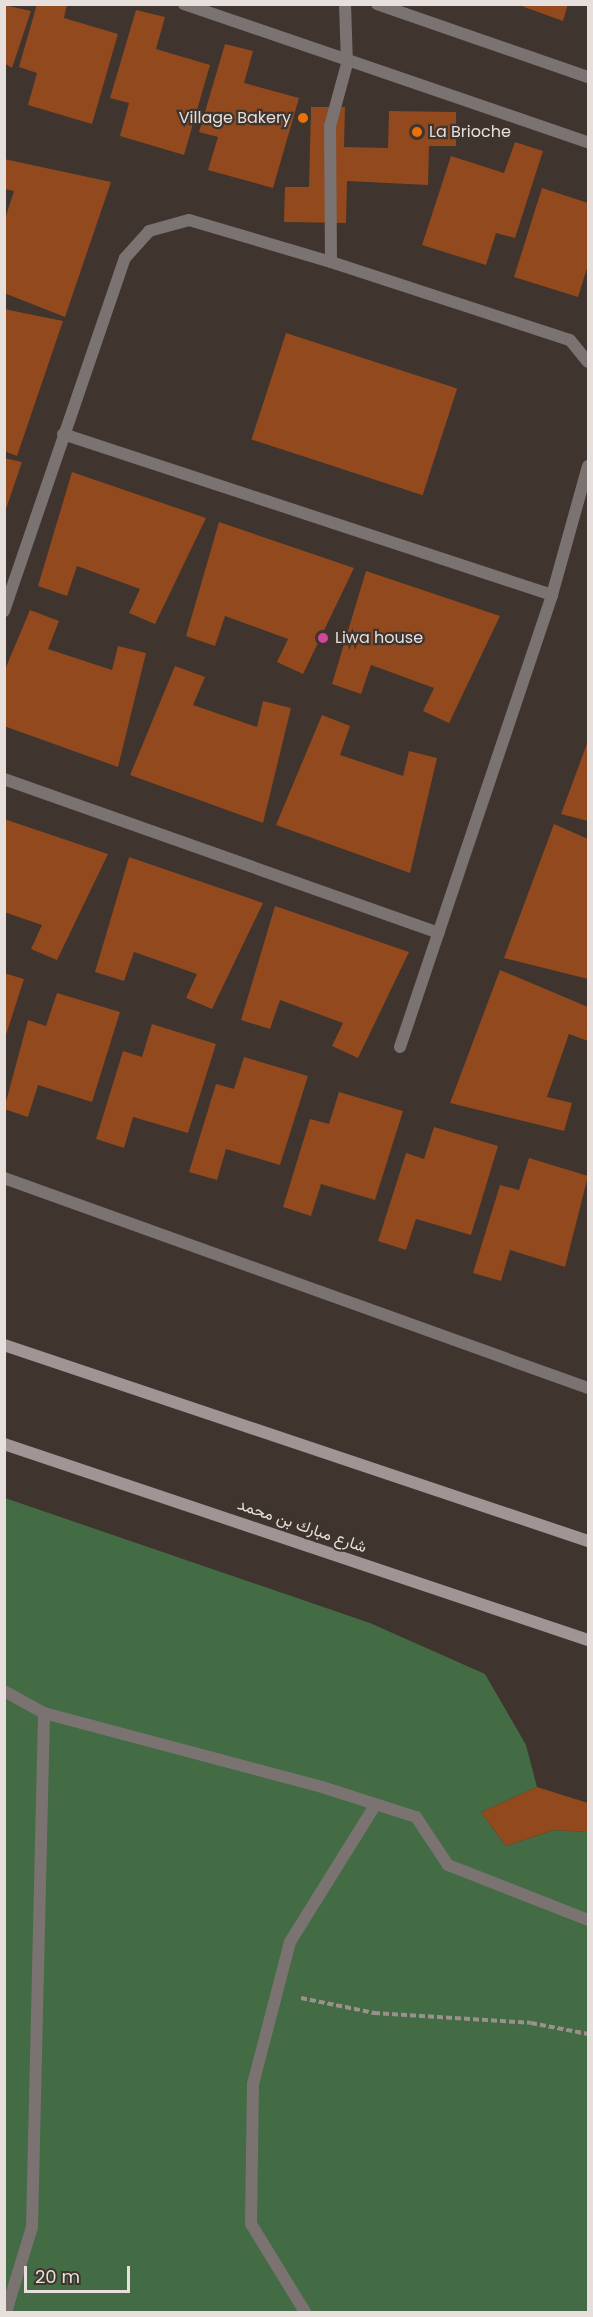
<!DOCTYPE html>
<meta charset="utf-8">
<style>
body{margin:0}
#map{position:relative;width:593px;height:2317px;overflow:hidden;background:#3f342e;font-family:Poppins,Vazirmatn,sans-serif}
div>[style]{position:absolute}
.green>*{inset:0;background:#436b44}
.building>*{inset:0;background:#91491d;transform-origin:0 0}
.path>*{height:4px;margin-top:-2px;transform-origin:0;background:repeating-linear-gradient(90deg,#9a918c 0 6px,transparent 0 9px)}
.service>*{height:12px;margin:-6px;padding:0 6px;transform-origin:6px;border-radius:6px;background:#7a7372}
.minor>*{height:12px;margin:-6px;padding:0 6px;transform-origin:6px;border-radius:6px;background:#7a7372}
.secondary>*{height:12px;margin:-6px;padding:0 6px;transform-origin:6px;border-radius:6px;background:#a09594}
.dots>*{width:16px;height:16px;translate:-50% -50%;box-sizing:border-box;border:3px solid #3f342e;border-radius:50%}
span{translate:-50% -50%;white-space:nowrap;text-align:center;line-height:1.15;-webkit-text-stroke:4.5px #3f342e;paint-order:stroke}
.poi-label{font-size:16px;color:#e6dfdb}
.right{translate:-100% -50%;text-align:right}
.left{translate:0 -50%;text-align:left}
.street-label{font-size:16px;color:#e6dfdb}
.frame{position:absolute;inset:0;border:6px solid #e6dfdb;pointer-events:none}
.scale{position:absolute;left:24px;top:2266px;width:106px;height:27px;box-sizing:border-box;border:3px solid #e6dfdb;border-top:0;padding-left:8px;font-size:18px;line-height:21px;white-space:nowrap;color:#e6dfdb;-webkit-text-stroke:4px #3f342e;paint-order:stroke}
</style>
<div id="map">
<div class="green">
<div style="clip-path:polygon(5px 1498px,370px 1623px,485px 1674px,526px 1745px,537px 1787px,481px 1812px,506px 1846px,554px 1830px,588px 1832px,588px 2312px,5px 2312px)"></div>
</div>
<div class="building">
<div style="clip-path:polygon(37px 4px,67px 4px,64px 18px,118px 34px,92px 124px,28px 105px,37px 73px,19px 67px)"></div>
<div style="clip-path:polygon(516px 4px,568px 4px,563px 21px)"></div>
<div style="clip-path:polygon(4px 5px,31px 11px,12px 68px,4px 63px)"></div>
<div style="clip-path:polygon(136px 10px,165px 17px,156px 49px,210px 65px,184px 155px,120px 136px,129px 103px,110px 98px)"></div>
<div style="clip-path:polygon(225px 44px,253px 51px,244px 83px,299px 98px,273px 188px,208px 170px,218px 137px,199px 132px)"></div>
<div style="clip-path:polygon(311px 107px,345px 107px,344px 147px,388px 148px,389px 111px,456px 112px,456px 146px,429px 146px,428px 185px,347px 181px,346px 223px,284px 222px,285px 187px,309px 187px)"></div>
<div style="clip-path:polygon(515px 142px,543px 151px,515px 238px,496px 233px,486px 265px,422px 245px,451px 156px,504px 173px)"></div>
<div style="clip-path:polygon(4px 159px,111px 182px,65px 317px,4px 293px,4px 222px,14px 191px,4px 189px)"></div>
<div style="clip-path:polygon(542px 188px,588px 203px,588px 265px,578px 297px,514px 277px)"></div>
<div style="clip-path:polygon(4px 309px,63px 321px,17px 456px,4px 451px)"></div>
<div style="left:286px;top:333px;width:180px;height:112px;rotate:18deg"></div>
<div style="clip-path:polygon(4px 458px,22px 462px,5px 512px,4px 512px)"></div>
<div style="clip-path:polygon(72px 472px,206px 518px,155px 624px,129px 613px,140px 589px,77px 566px,67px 596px,38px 586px)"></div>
<div style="clip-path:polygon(219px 522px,354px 568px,303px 674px,277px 662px,288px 639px,225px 616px,215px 646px,186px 636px)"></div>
<div style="clip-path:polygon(366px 571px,500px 616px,449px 723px,423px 711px,434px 688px,371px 665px,361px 694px,332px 684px)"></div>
<div style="clip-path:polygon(30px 610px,59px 621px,48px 649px,112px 670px,118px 646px,146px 653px,118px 767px,4px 726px,4px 672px)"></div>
<div style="clip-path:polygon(175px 666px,205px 677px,193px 705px,257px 727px,263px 701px,291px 708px,263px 823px,130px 775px)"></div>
<div style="clip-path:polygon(322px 715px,350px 726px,340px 755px,403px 776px,409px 751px,437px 758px,410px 873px,276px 825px)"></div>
<div style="clip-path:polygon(588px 741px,588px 821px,561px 814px)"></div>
<div style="clip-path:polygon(4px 819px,108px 854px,57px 960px,31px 949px,42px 925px,4px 912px)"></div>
<div style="clip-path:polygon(554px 824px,588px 839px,588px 979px,504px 958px)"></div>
<div style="clip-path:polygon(129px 857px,263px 903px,212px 1009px,186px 998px,197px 974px,134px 952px,124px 981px,95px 972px)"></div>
<div style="clip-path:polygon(275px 906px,409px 952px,358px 1058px,332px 1046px,343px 1023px,280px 1000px,270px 1029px,241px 1020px)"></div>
<div style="clip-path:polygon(500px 970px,588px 1007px,588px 1041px,569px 1034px,547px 1097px,572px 1103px,564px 1131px,450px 1103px)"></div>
<div style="clip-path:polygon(4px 973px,24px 979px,5px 1038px,4px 1038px)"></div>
<div style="clip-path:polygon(57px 993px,120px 1012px,92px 1102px,38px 1085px,28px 1117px,4px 1109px,28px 1020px,46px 1026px)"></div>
<div style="clip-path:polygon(152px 1024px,216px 1044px,188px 1133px,133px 1117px,124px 1148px,96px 1139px,123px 1051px,142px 1057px)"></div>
<div style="clip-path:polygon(244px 1057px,308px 1076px,280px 1165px,226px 1149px,217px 1180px,189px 1172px,216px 1084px,234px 1089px)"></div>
<div style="clip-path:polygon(339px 1092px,403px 1111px,375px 1200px,321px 1184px,311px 1216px,283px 1207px,310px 1119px,329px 1124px)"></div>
<div style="clip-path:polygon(434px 1127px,498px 1146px,471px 1235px,416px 1219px,406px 1250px,378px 1241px,406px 1153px,424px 1159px)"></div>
<div style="clip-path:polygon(529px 1158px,588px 1176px,565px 1267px,510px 1250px,501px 1281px,473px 1273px,500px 1185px,519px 1190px)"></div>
<div style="clip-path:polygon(537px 1787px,588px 1803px,588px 1832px,554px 1830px,506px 1846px,481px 1812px)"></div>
</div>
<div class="path">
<div style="left:301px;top:1998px;width:75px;rotate:11.6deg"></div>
<div style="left:374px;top:2013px;width:157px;rotate:3.6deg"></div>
<div style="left:531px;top:2023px;width:58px;rotate:10.9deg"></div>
</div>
<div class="service">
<div style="left:4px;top:1691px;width:46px;rotate:28.8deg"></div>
<div style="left:44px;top:1713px;width:288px;rotate:14.9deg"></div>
<div style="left:322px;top:1787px;width:99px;rotate:17.7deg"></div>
<div style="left:416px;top:1817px;width:58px;rotate:56.3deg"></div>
<div style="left:448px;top:1865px;width:150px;rotate:21.4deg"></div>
<div style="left:6px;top:2312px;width:89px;rotate:-73deg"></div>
<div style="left:32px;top:2227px;width:514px;rotate:-88.66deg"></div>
<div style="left:305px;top:2312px;width:103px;rotate:-121.5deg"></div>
<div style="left:251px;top:2224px;width:140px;rotate:-89.2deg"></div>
<div style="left:253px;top:2084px;width:147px;rotate:-75.4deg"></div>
<div style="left:290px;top:1942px;width:159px;rotate:-58.1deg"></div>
</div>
<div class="minor">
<div style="left:184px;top:4px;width:427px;rotate:18.9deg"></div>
<div style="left:377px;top:4px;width:223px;rotate:19.1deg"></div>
<div style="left:331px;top:262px;width:136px;rotate:-90.4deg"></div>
<div style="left:330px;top:126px;width:64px;rotate:-74.7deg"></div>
<div style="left:347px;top:64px;width:60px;rotate:-91.9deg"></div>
<div style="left:63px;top:434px;width:515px;rotate:18.22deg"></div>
<div style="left:4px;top:611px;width:373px;rotate:-71.1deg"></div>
<div style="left:125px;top:258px;width:36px;rotate:-48deg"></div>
<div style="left:149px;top:231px;width:41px;rotate:-15.4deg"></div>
<div style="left:189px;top:220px;width:148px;rotate:16.5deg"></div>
<div style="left:331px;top:262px;width:251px;rotate:18.1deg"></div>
<div style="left:570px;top:340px;width:28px;rotate:51deg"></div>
<div style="left:4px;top:779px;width:461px;rotate:19.5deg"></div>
<div style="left:400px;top:1047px;width:477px;rotate:-71.4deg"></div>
<div style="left:552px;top:595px;width:134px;rotate:-74.4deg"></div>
<div style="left:4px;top:1178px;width:621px;rotate:19.78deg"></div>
</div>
<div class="secondary">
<div style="left:4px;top:1345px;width:616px;rotate:18.55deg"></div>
<div style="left:4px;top:1444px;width:616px;rotate:18.55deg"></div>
</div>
<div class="dots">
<div style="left:303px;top:118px;background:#e8710a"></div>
<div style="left:417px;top:132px;background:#e8710a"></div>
<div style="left:323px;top:638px;background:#d1479c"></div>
</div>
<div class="poi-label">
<span class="right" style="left:291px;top:118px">Village Bakery</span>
<span class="left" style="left:429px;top:132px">La Brioche</span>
<span class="left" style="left:335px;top:638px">Liwa house</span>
</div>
<div class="street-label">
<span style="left:302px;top:1526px;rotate:19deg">شارع مبارك بن محمد</span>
</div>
<div class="frame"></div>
<div class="scale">20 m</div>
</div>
